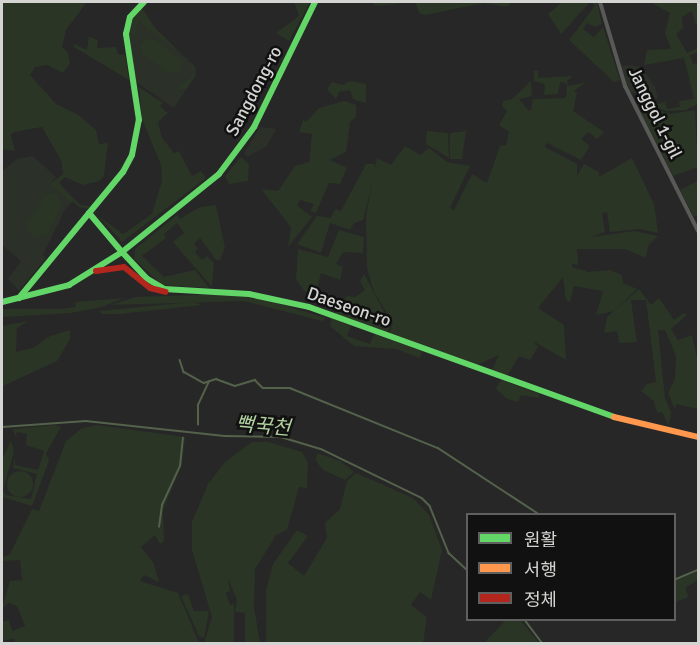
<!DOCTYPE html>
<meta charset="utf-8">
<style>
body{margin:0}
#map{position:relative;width:700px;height:645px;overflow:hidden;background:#272727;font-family:Signika,"Noto Sans KR",sans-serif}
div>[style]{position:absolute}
.built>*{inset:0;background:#2b3029}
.green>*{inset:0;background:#2a3525}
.round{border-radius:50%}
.stream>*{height:1.5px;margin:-0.75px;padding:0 0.75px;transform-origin:0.75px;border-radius:0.75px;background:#54624b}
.street>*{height:4px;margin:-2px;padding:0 2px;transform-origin:2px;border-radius:2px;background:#595958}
.fast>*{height:6px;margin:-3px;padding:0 3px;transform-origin:3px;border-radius:3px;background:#63d668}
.slow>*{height:6px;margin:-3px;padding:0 3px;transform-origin:3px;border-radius:3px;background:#ff974d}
.jam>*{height:6px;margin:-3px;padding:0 3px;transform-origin:3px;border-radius:3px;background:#b3261e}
span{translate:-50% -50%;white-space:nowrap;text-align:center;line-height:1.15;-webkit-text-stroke:5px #101110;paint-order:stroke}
.street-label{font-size:18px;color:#d4d5d3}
.water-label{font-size:20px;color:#b3d1a1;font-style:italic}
.frame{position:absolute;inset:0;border:3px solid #d4d5d3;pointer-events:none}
.legend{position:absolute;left:466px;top:513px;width:210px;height:108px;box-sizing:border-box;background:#101110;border:2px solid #5e5f5e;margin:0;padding:8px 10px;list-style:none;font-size:18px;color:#d4d5d3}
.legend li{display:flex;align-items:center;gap:12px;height:30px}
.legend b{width:30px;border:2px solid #5e5f5e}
</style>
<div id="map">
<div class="built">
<div style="clip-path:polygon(142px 8px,157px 30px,195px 67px,196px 75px,174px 108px,136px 82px,129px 31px)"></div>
<div style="clip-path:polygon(628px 65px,641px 67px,655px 87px,658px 99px,630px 92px,620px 66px)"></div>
<div style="clip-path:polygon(260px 127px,276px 129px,267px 146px,247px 157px,244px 153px)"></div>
<div style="clip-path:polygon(33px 156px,56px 177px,50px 184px,69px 201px,43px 255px,46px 258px,19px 291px,8px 279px,21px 261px,2px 245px,2px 171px,17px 159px)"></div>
</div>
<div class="green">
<div style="clip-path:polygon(2px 2px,87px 2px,66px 30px,62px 47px,68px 53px,70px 63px,63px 73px,47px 65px,35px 67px,30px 75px,56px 104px,77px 114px,96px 130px,99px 144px,108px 143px,104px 176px,99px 181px,83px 185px,65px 177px,59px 183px,80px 205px,91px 206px,88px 209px,79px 207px,72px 201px,65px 210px,69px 201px,50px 184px,63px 174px,61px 160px,42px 127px,14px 132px,11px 135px,15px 151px,2px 149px)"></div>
<div style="clip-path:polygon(294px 2px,310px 2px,289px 41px,276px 33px,299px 16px)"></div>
<div style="clip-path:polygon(373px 2px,513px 2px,506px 7px,484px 3px,425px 15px,419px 13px,415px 2px,375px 6px)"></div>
<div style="clip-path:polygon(562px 2px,590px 2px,561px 34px,548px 14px)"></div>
<div style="clip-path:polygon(591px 2px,597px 2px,602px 24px,595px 27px,587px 23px,583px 29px,594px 37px,603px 27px,620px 80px,614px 82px,569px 40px,595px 6px)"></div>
<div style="clip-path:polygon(650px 2px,698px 2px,698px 23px,695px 23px,692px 11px,682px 17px,683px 28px,676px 34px,687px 53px,698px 48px,698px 52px,690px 55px,693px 64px,698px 63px,698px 104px,686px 110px,666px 111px,652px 105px,665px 102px,667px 109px,680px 107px,679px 101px,694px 99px,684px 58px,644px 65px,647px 50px,671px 49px,665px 33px,670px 13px)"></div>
<div style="clip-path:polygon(142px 8px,153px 26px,195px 67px,196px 75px,186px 89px,177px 89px,195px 73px,188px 59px,150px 30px,146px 34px,147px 28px,139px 21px,134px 35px,130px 35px,132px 21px)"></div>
<div style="clip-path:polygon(89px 37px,98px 40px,97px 48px,116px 47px,118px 54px,125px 55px,129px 80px,74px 47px,74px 44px,87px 50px)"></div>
<div style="clip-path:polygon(146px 38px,153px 39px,180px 59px,180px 71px,168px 73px,142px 54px,140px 45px)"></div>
<div style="clip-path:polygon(534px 71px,538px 71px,538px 78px,573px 76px,567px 81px,569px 86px,586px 82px,574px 91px,577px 93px,573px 111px,604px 132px,597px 139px,588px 132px,581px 139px,590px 146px,581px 160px,547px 143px,545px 147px,577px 164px,577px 176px,584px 164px,599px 172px,599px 177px,632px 158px,654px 204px,658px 233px,639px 229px,610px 232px,607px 212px,602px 213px,605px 232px,591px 237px,635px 231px,658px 236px,648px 246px,646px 258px,625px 249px,577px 249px,578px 265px,572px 264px,572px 267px,588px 272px,610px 270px,622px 275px,623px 283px,637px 289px,614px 311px,596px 315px,603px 291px,574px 286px,570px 302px,566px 300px,563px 277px,538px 308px,564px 325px,566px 360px,533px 341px,538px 347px,530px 360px,519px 356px,506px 378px,491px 372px,499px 355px,475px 366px,389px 334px,393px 323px,374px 292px,367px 269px,366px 216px,377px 158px,391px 165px,405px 146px,420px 155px,429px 148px,447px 162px,470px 166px,450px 208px,454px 210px,472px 174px,487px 183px,500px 146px,506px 145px,509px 132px,499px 125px,507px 111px,502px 106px,503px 101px,512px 99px,531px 81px,532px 96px,519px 99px,528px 110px,531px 110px,533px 99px,566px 98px,567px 84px,560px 82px,558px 94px,544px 95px,545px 84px,534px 81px)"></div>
<div style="clip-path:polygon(349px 81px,366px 84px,366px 103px,353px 99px,350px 90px,339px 92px,336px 99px,327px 89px,332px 82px,343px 85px)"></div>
<div style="clip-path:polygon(139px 87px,163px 103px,160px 106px,168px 113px,158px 122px,162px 138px,174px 153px,179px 151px,192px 176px,201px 171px,206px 178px,122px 242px,97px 215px,123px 234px,152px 214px,162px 181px,161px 165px,142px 119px)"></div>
<div style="clip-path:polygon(344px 101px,356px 105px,356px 117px,350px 122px,346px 152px,330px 160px,347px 168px,340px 184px,329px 183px,316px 213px,310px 211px,314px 204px,300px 200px,297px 205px,312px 217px,288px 247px,291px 227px,261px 189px,278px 191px,295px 166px,309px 162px,312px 134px,299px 132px,303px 120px,306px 122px,319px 108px)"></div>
<div style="clip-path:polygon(646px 106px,670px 114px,695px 110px,698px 167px,673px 176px,638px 107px)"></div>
<div style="clip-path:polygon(427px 131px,448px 133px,449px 158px,426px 144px)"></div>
<div style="clip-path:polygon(466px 131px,462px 159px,450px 159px,450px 133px)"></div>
<div style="clip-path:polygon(241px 157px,249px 164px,248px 181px,229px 184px,225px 176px)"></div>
<div style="clip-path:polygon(366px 164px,374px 164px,376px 169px,363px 220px,354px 223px,350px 230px,330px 223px,321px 253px,297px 244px,317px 216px,331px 218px,335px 209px,341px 211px)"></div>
<div style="clip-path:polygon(698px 181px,698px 214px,694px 217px,680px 190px)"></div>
<div style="clip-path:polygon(47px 193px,57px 195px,62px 206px,47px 234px,36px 237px,28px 232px,27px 223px)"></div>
<div style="clip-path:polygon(216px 205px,225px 248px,220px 260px,216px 260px,200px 238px,194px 244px,198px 249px,195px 252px,202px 260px,207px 256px,214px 263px,212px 287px,173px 242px,184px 233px,177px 223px,164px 234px,166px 238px,142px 256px,164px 277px,195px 270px,209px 288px,162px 285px,134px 259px,135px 249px,177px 215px,180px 219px,200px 207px)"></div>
<div style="clip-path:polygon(339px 230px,364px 237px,363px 253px,343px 252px,336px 264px,343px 267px,340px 280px,321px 273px,315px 297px,311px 299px,296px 280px,298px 249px,328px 257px)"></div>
<div style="clip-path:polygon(364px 274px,391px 325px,387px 333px,334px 315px,347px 296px,355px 297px,365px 290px,360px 281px)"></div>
<div style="clip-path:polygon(639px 289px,651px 305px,659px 298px,674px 320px,684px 313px,687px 315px,671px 329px,678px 340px,692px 335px,698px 361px,698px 409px,676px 404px,675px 409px,668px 393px,675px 379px,676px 356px,665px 330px,658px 330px,665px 398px,671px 412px,669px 426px,662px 412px,657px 413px,654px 401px,641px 391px,647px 384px,656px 382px,646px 300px,631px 300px,637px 342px,619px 343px,617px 331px,604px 333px,607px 317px)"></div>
<div style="clip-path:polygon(222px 294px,267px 300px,326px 318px,322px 321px,244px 301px,110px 305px,136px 297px)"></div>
<div style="clip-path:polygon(124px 298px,102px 307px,71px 313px,2px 317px,2px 309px,60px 309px,76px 307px,75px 302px)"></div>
<div style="clip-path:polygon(193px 302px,202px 305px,120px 314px,102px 314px,99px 311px)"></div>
<div style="clip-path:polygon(331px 318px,351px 326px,347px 336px,370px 344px,374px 334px,422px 351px,420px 358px,396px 349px,354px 346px,330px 326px)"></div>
<div style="clip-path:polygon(28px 321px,17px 328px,16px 352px,33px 348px,50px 336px,70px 330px,70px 339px,57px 361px,3px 386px,2px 326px)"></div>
<div style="clip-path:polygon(501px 380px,539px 394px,539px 398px,521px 395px,518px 402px,507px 399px,496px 389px)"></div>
<div style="clip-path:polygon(55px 425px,61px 427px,46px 453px,49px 461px,32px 506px,2px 497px,2px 460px,11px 440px,14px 451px,3px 490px,6px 495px,31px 499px,37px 474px,13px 468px,15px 456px,15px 465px,38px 470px,44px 451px,26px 445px,27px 434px,17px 432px,15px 437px,13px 429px)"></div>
<div style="clip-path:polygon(97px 425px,185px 437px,182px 464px,163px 510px,164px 541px,160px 544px,155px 535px,141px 547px,154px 564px,159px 582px,144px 575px,140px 581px,178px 593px,199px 643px,16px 644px,14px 638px,4px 641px,2px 635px,2px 622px,9px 620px,12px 631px,25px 626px,17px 606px,9px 603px,2px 608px,10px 581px,22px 580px,20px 560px,2px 561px,2px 558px,10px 554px,32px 509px,39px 511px,66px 441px,82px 428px)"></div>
<div style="clip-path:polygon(252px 442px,268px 442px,302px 452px,308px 463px,307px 488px,299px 487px,287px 530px,276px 535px,255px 569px,254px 607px,260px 643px,245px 643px,245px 613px,235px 612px,237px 600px,228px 578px,230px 591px,226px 593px,230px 605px,234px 604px,234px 643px,204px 643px,212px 617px,192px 550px,192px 522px,208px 484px,225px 462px)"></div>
<div style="clip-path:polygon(317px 453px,340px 461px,354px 472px,345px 480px,323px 470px,316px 461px)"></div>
<div class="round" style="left:7px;top:471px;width:26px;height:26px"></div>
<div style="clip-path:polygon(356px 473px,413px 498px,429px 515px,442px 550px,431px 600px,420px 592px,411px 605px,427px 617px,423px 643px,266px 643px,266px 591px,273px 564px,297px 530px,308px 536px,288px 563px,304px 576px,327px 538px,325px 523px,340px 509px,347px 481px)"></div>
<div style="clip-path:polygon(698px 571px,698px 580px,685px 588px,689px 597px,675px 602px,675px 581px)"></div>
<div style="clip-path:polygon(188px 594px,194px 611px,209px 611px,204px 638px,199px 636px,181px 596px)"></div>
<div style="clip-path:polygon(506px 620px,520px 620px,539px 643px,484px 643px)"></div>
</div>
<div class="stream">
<div style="left:180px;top:360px;width:13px;rotate:72deg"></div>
<div style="left:184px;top:372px;width:23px;rotate:29deg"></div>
<div style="left:204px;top:383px;width:13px;rotate:-18deg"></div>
<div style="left:216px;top:379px;width:20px;rotate:20deg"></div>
<div style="left:235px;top:386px;width:21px;rotate:-17deg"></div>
<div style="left:255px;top:380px;width:11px;rotate:45deg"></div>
<div style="left:263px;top:388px;width:27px"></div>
<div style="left:290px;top:388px;width:160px;rotate:22.1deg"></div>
<div style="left:438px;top:448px;width:121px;rotate:33.2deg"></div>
<div style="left:198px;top:425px;width:20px;rotate:-90deg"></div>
<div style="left:198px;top:405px;width:26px;rotate:-65deg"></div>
<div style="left:2px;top:427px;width:84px;rotate:-4.1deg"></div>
<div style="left:86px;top:421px;width:139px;rotate:6.2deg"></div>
<div style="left:224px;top:436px;width:57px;rotate:1deg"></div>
<div style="left:281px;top:437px;width:42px;rotate:16.7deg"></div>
<div style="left:321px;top:449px;width:112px;rotate:25.9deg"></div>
<div style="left:422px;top:498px;width:11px;rotate:45deg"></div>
<div style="left:430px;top:506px;width:51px;rotate:68deg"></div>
<div style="left:449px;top:553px;width:26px;rotate:43deg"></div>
<div style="left:159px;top:527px;width:22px;rotate:-82deg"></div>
<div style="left:162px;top:505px;width:43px;rotate:-65.2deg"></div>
<div style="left:180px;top:466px;width:28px;rotate:-84deg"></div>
<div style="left:674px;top:580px;width:26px;rotate:-23deg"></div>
<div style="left:525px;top:620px;width:30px;rotate:53deg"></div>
</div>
<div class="street">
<div style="left:600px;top:2px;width:88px;rotate:73.4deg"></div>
<div style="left:625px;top:86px;width:162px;rotate:63.3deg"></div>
</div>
<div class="fast">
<div style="left:89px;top:213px;width:51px;rotate:49.8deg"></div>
<div style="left:122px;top:252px;width:124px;rotate:-38.8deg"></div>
<div style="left:219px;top:174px;width:59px;rotate:-53.3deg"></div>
<div style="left:254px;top:127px;width:139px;rotate:-64deg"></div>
<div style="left:19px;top:298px;width:163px;rotate:-50.5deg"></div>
<div style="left:123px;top:172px;width:19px;rotate:-62deg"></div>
<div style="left:132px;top:155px;width:36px;rotate:-79deg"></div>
<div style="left:139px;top:120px;width:87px;rotate:-98.6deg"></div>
<div style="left:126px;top:34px;width:17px;rotate:-77deg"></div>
<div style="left:130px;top:17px;width:21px;rotate:-47deg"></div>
<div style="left:2px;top:302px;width:69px;rotate:-14.2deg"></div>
<div style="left:69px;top:285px;width:62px;rotate:-31.9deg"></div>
<div style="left:122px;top:252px;width:35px;rotate:47deg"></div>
<div style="left:146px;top:278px;width:21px;rotate:31deg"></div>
<div style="left:164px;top:289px;width:85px;rotate:3.4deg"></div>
<div style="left:249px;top:294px;width:61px;rotate:12.2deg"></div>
<div style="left:309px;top:307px;width:324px;rotate:19.8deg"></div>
</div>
<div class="slow">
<div style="left:614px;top:417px;width:86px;rotate:13.4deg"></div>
</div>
<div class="jam">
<div style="left:96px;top:271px;width:28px;rotate:-8deg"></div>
<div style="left:124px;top:267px;width:33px;rotate:39deg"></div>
<div style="left:150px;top:288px;width:16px;rotate:14deg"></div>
</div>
<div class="street-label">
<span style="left:254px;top:91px;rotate:-62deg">Sangdong-ro</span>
<span style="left:655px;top:113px;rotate:64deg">Janggol 1-gil</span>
<span style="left:349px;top:307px;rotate:19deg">Daeseon-ro</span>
</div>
<div class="water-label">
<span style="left:263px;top:426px;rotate:5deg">뻑꾹천</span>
</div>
<div class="frame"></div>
<ul class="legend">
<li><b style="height:8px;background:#63d668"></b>원활</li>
<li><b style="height:8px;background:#ff974d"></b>서행</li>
<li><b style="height:8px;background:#b3261e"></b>정체</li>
</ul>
</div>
